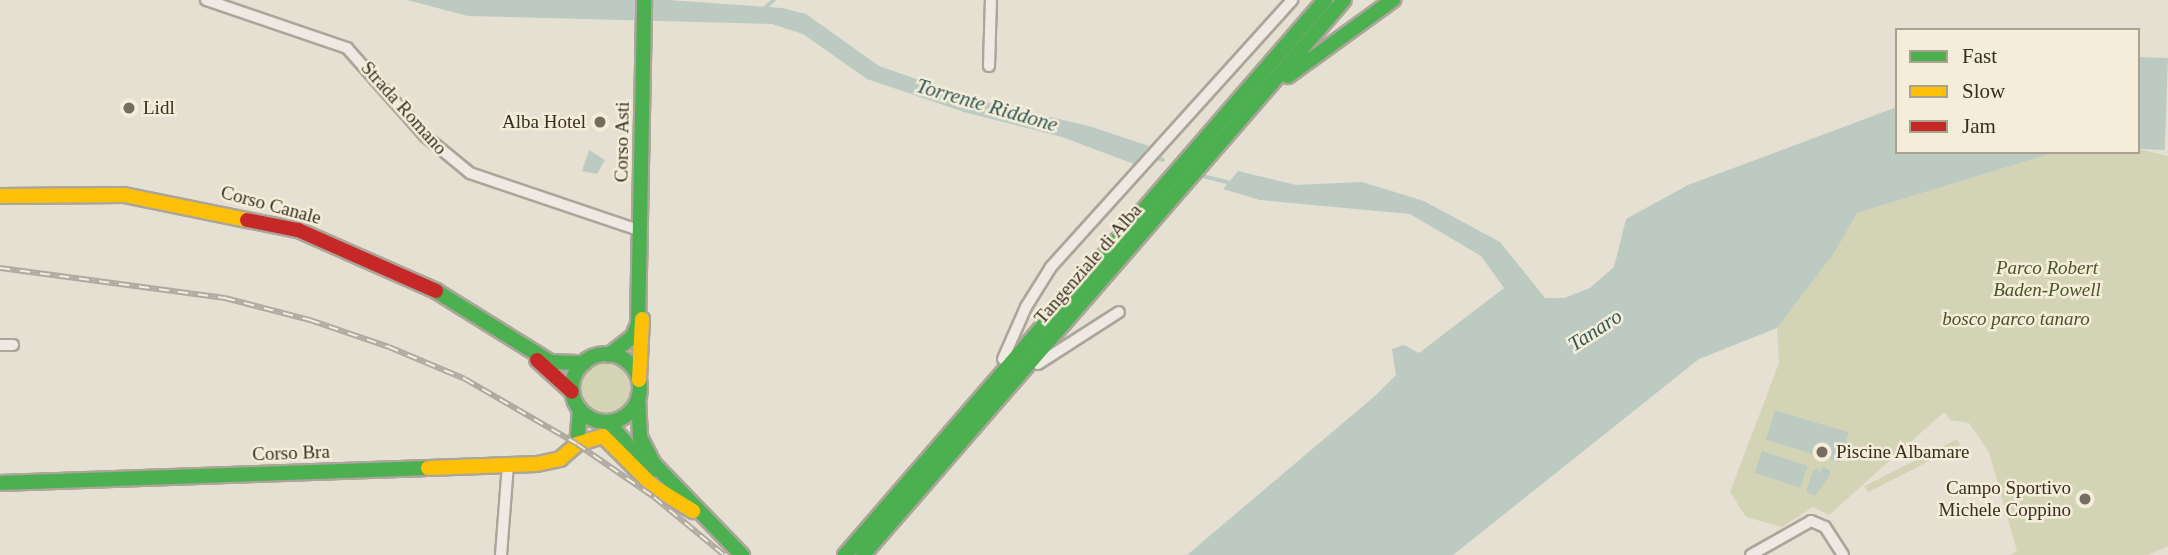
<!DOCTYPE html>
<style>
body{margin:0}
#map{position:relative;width:2168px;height:555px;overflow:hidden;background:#e5e0d2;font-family:"Times New Roman",serif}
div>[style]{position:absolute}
.green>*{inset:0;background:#d3d4b5;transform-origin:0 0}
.round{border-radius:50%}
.water>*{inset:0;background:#bccac2;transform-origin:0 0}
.stream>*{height:3.5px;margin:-1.75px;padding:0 1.75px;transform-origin:1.75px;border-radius:1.75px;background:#bccac2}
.roads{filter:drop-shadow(2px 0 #aba59a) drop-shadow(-2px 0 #aba59a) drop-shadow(0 2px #aba59a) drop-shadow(0 -2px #aba59a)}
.street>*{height:10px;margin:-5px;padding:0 5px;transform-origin:5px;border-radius:5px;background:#eeeae3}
.fast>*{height:14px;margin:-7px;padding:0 7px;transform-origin:7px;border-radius:7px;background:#4caf50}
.fast>.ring{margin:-7px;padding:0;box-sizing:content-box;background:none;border:14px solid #4caf50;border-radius:50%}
.slow>*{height:14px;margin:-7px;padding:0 7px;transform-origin:7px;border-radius:7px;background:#ffc107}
.jam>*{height:14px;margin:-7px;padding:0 7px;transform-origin:7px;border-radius:7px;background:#c62828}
.rail>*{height:6px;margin-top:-3px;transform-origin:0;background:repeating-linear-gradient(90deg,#f4edd9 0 10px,#aeaaa2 0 20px);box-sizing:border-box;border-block:2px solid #aeaaa2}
.dots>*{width:19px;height:19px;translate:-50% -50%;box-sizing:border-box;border:4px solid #f4edd9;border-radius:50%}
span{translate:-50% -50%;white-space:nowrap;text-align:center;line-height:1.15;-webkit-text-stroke:5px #f4edd9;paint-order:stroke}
.poi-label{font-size:19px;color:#3a2e22}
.left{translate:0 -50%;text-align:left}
.right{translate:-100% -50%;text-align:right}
.street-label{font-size:19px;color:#3a2e22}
.park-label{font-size:19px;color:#495529;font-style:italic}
.water-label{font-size:21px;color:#325957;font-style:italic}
.legend{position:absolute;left:1895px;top:28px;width:245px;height:126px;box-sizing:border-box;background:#f4edd9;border:2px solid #aaa190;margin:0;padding:9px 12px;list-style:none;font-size:21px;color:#3a2e22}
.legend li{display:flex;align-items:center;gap:14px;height:35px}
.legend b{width:35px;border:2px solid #aaa190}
</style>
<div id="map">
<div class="green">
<div style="clip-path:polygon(2138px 149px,2168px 156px,2168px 546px,2148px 555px,2010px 555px,2017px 551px,1989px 452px,1969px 423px,1950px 420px,1944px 412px,1829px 515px,1813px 507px,1782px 527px,1746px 517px,1730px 492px,1779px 363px,1777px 328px,1857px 213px,2056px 152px)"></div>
<div class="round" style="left:578px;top:360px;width:56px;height:56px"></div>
<div style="left:1957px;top:439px;width:7px;height:104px;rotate:63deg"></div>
</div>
<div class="water">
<div style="clip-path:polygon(407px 0,668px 0,782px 8px,806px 14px,879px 66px,977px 100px,1089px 126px,1149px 146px,1134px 164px,1062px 137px,964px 112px,867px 79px,803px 34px,772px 24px,468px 16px)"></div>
<div style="left:2138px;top:57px;width:30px;height:92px;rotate:2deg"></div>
<div style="clip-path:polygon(1897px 107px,1897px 152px,2056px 152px,1857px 213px,1834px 253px,1777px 328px,1699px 359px,1453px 555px,1187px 555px,1376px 395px,1396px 375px,1392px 349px,1404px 345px,1419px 353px,1504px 288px,1481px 256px,1410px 214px,1260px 200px,1223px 189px,1238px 171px,1296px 185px,1362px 182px,1424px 201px,1500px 242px,1545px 298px,1564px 298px,1590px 288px,1614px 267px,1626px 219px,1688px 185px)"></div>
<div style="clip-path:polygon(589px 150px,605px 160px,597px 174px,582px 171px)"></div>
<div style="left:1775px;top:410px;width:77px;height:31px;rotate:17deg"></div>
<div style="left:1762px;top:451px;width:48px;height:23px;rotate:18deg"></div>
<div style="clip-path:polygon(1823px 467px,1830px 470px,1830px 475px,1815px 496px,1806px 492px,1813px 470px,1818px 468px,1819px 474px)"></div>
</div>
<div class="stream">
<div style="left:765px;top:8px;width:12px;rotate:-42deg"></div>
<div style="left:1140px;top:152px;width:24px;rotate:19deg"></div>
<div style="left:1203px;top:176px;width:30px;rotate:14deg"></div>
</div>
<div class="roads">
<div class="street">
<div style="left:206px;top:0;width:149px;rotate:18.8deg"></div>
<div style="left:347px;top:48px;width:118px;rotate:48.4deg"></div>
<div style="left:425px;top:136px;width:58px;rotate:39.4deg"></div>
<div style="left:470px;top:173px;width:181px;rotate:18.7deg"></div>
<div style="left:989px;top:66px;width:66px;rotate:-88.3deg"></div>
<div style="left:0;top:345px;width:13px"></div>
<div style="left:1003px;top:359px;width:57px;rotate:-66.1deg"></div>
<div style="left:1026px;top:307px;width:47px;rotate:-58deg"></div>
<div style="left:1051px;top:267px;width:360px;rotate:-47.9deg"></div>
<div style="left:1038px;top:364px;width:96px;rotate:-32.7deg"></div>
<div style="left:501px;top:555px;width:90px;rotate:-85.6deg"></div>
<div style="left:1751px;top:555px;width:69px;rotate:-29.5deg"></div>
<div style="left:1811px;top:521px;width:15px;rotate:23deg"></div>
<div style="left:1825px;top:527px;width:33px;rotate:57deg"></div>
</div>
<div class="fast">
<div style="left:1288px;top:76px;width:130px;rotate:-35.9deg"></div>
<div style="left:436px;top:291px;width:134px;rotate:31.9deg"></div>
<div style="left:550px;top:362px;width:34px;rotate:2deg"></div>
<div class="ring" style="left:572px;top:354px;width:54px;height:54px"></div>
<div style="left:609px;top:355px;width:31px;rotate:-38deg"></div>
<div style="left:633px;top:336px;width:13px;rotate:-67deg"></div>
<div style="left:638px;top:324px;width:324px;rotate:-88.9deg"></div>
<div style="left:638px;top:398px;width:39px;rotate:87deg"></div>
<div style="left:640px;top:437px;width:30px;rotate:63deg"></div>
<div style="left:654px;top:464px;width:127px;rotate:46deg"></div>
<div style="left:608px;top:422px;width:65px;rotate:49.4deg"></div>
<div style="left:577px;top:444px;width:34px;rotate:-85deg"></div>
<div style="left:0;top:483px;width:428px;rotate:-2deg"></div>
<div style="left:845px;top:555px;width:734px;rotate:-49.14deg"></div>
<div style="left:863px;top:555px;width:734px;rotate:-49.09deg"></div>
</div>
<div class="slow">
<div style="left:0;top:196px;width:124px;rotate:-0.5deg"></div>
<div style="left:124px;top:195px;width:126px;rotate:11.5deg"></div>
<div style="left:639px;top:380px;width:61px;rotate:-87.2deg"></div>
<div style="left:428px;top:468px;width:109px;rotate:-2.1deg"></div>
<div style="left:537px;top:464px;width:24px;rotate:-12deg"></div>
<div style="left:560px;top:459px;width:23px;rotate:-41deg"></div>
<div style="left:577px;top:444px;width:27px;rotate:-17deg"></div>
<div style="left:603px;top:436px;width:72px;rotate:45deg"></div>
<div style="left:654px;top:487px;width:46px;rotate:31.6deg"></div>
</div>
<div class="jam">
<div style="left:247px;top:220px;width:52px;rotate:11.1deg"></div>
<div style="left:298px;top:230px;width:151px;rotate:23.8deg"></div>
<div style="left:537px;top:360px;width:47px;rotate:42.4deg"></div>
</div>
</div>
<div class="rail">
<div style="left:0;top:268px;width:227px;rotate:7.6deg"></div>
<div style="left:225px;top:298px;width:88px;rotate:14.5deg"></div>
<div style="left:310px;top:320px;width:83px;rotate:18.9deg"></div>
<div style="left:389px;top:347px;width:82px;rotate:22.8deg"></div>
<div style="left:465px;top:379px;width:129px;rotate:30.1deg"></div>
<div style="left:577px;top:444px;width:93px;rotate:34.5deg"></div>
<div style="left:654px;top:497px;width:91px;rotate:39.6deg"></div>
</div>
<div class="dots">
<div style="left:129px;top:108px;background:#766c60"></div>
<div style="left:600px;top:122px;background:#766c60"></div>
<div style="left:1822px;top:452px;background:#766c60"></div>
<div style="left:2085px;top:499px;background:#766c60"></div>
</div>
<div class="poi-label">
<span class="left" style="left:143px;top:108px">Lidl</span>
<span class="right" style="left:586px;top:122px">Alba Hotel</span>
<span class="left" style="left:1836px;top:452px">Piscine Albamare</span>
<span class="right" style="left:2071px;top:499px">Campo Sportivo<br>Michele Coppino</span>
</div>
<div class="street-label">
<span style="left:404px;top:108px;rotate:48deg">Strada Romano</span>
<span style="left:622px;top:142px;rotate:-89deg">Corso Asti</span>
<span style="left:271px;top:205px;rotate:15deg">Corso Canale</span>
<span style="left:1088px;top:264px;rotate:-49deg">Tangenziale di Alba</span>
<span style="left:291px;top:453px;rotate:-2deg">Corso Bra</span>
</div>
<div class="park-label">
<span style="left:2047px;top:279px">Parco Robert<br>Baden-Powell</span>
<span style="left:2016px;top:319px">bosco parco tanaro</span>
</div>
<div class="water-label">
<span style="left:987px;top:105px;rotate:16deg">Torrente Riddone</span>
<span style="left:1595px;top:330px;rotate:-33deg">Tanaro</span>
</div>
<ul class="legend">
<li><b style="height:9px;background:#4caf50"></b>Fast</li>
<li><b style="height:9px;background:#ffc107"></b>Slow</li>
<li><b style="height:9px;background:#c62828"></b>Jam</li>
</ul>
</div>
